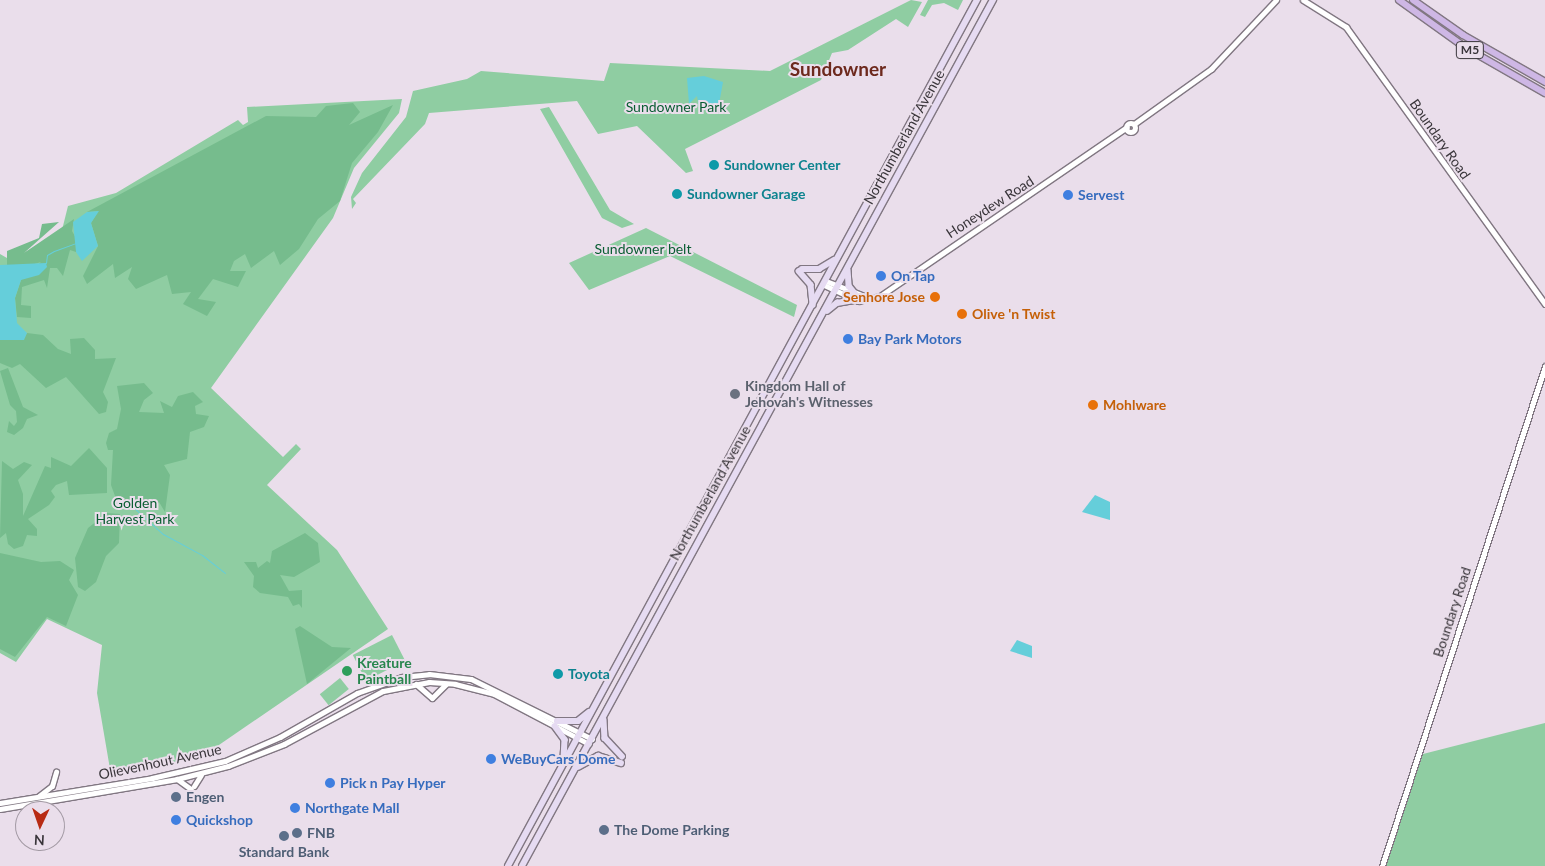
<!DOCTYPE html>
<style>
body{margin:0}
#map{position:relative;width:1545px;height:866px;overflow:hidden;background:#eadeeb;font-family:Lato,sans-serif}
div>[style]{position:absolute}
.green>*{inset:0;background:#8fcda2;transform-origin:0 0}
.forest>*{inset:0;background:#76bc8d}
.water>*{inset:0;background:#65ceda}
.stream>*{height:1px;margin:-0.5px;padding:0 0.5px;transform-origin:0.5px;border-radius:0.5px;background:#65ceda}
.roads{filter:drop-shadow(1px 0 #817782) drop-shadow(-1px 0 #817782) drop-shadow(0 1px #817782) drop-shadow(0 -1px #817782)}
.tertiary>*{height:5px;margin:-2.5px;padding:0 2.5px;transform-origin:2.5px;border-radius:2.5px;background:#fff}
.tertiary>.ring{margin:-2.5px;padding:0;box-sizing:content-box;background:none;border:5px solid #fff;border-radius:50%}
.secondary>*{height:5.5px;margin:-2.75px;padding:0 2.75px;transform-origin:2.75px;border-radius:2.75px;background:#e6dbf2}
.primary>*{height:6px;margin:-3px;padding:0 3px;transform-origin:3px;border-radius:3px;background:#ceb7e5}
.dots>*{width:14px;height:14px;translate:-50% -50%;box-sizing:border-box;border:2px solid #eadeeb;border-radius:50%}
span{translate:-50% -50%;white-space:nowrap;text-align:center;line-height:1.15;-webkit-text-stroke:4px #eadeeb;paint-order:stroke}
.shield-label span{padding:1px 4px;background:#eadeeb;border:1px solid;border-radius:4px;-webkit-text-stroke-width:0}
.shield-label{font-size:12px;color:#39353a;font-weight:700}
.park-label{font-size:14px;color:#095d32}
.street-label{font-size:14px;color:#39353a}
.culture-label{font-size:14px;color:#0d838f;font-weight:700}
.left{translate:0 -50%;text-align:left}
.shop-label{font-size:14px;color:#366cbe;font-weight:700}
.food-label{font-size:14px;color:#c56008;font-weight:700}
.right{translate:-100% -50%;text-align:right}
.worship-label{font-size:14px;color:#5b616d;font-weight:700}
.leisure-label{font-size:14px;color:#27864d;font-weight:700}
.service-label{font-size:14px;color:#4e5e75;font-weight:700}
.district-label{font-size:19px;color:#6d291d;font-weight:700}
.north{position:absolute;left:15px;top:801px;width:50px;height:50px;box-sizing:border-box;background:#eadeeb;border:1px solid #a39aa4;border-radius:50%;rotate:183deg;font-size:14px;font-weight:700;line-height:20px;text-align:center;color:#39353a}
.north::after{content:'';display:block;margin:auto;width:18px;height:22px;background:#b82b14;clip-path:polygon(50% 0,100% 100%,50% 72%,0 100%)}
</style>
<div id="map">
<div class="green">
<div style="clip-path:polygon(911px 0,922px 2px,908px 27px,896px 19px,848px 50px,832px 53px,821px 80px,685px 149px,693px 171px,686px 173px,637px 126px,598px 134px,577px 101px,429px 113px,425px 124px,353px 199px,356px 203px,352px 209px,351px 197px,362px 173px,406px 117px,413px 91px,467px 79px,481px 71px,604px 81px,610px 63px,770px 71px)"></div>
<div style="clip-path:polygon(928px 0,963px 0,958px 10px,944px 3px,932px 5px,925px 17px,920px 15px)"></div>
<div style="clip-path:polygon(402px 99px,399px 113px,354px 168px,333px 218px,211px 388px,283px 457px,296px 444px,301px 449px,267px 485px,337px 550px,388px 629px,200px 758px,123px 771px,110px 769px,97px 693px,102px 645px,47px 619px,16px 662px,0 653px,0 254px,7px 258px,19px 256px,62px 230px,68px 206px,116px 193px,238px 120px,243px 125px,248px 122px,247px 107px)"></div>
<div style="clip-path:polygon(549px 107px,610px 210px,634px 224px,622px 228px,602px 218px,540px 109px)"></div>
<div style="clip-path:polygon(646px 228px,797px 305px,794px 317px,670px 256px,589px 290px,569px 263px)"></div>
<div style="left:392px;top:635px;width:29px;height:44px;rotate:63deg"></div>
<div style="left:340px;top:678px;width:14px;height:26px;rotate:51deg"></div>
<div style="clip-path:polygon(1545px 723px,1545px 866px,1385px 866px,1423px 754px)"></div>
</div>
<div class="forest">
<div style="clip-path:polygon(353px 103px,360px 112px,349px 125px,393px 105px,378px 132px,352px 163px,340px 201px,318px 219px,299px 249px,280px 265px,274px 251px,251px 268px,245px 254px,234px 261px,230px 271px,246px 271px,238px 287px,213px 279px,198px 299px,216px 302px,207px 316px,183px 304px,191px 292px,172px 294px,167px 275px,136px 289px,128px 279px,132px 267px,115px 278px,113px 264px,87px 284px,83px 276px,98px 246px,91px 223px,98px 211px,87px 212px,266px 116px,316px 117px,326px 106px)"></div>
<div style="clip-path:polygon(74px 219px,72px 231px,77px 240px,76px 252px,70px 250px,63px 276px,57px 268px,50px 268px,47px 288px,44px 280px,22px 287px,21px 305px,31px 306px,31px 318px,17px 317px,15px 298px,21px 280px,41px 262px,28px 266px,7px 265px,7px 251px,39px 238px,42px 224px,59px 222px,24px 253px)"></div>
<div style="clip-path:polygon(27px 333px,43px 335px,58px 349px,71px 354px,70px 339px,84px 338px,95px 350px,95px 359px,116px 358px,103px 392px,108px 402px,106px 412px,99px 414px,66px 377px,46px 388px,20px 364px,12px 368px,0 363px,0 340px,23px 340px)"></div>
<div style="clip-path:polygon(8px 368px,23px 407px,38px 415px,27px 419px,23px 428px,14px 435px,7px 432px,9px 421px,14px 426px,17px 422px,16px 411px,10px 405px,0 371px)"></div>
<div style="clip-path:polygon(144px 383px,153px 393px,144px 400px,139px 412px,164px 413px,160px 401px,172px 407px,178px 396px,193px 392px,203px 402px,195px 406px,196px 414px,209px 416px,204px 427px,190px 432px,187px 459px,164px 465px,170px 475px,165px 512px,159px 502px,156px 510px,131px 498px,126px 507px,119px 507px,111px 485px,113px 450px,108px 450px,106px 443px,109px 433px,117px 429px,121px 409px,117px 386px)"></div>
<div style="clip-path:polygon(89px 448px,107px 468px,107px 493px,69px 495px,67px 481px,56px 485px,51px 491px,55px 497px,49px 505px,28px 519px,37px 529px,37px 536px,27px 535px,23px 546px,14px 549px,8px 544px,6px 533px,0 538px,2px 461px,13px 469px,24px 462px,32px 465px,18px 480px,23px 494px,23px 516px,45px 466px,51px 468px,51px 457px,71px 466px)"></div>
<div style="clip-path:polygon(107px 513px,120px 514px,119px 543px,106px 556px,96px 582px,85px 591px,78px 587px,75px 558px,88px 528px)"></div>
<div style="clip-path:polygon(305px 533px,318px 543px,320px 562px,294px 577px,280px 575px,289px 591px,302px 590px,302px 608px,299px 604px,293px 606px,288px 597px,260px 593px,253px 587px,254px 576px,244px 562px,256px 562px,258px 568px,267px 561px,270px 563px,272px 551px)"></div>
<div style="clip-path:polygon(0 553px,41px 562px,60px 561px,74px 570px,69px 580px,78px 595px,66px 626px,47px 617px,15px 657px,0 649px)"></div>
<div style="clip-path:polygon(300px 626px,332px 647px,351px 648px,307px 684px,295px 629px)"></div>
</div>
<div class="water">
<div style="clip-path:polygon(704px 76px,723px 82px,719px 104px,699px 108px,697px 96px,689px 104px,687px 78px)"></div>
<div style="clip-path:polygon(99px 211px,91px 223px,98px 246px,82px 261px,76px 252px,73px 222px,87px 212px)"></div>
<div style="clip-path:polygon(46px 263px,47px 267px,39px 275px,21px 280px,15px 298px,17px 323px,27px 333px,24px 340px,0 340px,0 265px)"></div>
<div style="clip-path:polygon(1095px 495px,1110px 502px,1110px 520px,1082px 512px)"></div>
<div style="clip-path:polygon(1017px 640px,1032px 646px,1032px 658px,1010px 651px)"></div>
</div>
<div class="stream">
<div style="left:46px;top:263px;width:8px;rotate:-83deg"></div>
<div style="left:47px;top:255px;width:8px;rotate:-30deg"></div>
<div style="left:54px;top:251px;width:23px;rotate:-20deg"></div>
<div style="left:133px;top:507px;width:40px;rotate:42deg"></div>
<div style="left:163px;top:534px;width:44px;rotate:28.3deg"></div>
<div style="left:202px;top:555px;width:29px;rotate:38deg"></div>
</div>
<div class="roads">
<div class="tertiary">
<div style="left:1303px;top:0;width:51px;rotate:32.1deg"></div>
<div style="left:1346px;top:27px;width:341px;rotate:54.3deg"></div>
<div class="ring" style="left:1126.5px;top:123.5px;width:4px;height:4px"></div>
<div style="left:1134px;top:124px;width:95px;rotate:-35.5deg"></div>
<div style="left:1211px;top:69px;width:95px;rotate:-46.7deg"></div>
<div style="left:826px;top:281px;width:46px;rotate:21.6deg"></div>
<div style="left:824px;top:285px;width:38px;rotate:25deg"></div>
<div style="left:858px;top:301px;width:23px;rotate:-13deg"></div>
<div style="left:880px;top:296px;width:299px;rotate:-34.4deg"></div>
<div style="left:416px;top:684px;width:21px;rotate:41deg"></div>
<div style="left:432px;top:698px;width:20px;rotate:-45deg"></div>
<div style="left:177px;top:779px;width:17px;rotate:36deg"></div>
<div style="left:194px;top:786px;width:13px;rotate:-58deg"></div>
<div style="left:39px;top:796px;width:16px;rotate:-38deg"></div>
<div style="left:52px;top:786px;width:15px;rotate:-74deg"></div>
<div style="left:0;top:803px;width:154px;rotate:-9.3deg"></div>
<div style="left:152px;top:778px;width:75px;rotate:-13.1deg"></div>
<div style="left:225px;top:761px;width:60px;rotate:-23.6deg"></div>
<div style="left:280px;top:737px;width:89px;rotate:-29.7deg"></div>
<div style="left:357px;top:693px;width:48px;rotate:-19.6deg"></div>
<div style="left:402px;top:677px;width:27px;rotate:-6deg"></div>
<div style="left:429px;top:674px;width:42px;rotate:6.8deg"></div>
<div style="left:471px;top:679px;width:135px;rotate:26.4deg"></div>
<div style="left:0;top:809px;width:180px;rotate:-9.6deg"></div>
<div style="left:177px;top:779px;width:53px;rotate:-14.3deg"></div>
<div style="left:228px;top:766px;width:60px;rotate:-21.4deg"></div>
<div style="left:284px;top:744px;width:112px;rotate:-28.2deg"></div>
<div style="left:383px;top:691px;width:47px;rotate:-11.1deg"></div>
<div style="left:429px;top:682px;width:26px;rotate:4deg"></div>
<div style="left:455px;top:684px;width:40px;rotate:14.4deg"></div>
<div style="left:494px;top:694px;width:107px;rotate:27.8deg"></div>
<div style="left:1382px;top:866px;width:526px;rotate:-71.94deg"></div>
</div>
<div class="secondary">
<div style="left:802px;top:269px;width:17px"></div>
<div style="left:819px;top:269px;width:17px;rotate:-31deg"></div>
<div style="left:848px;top:270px;width:16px;rotate:86deg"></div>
<div style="left:849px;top:286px;width:13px;rotate:51deg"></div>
<div style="left:799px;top:271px;width:18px;rotate:49deg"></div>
<div style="left:811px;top:285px;width:20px;rotate:84deg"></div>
<div style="left:827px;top:311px;width:13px;rotate:-39deg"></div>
<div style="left:837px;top:303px;width:17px;rotate:-10deg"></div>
<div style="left:604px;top:720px;width:18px;rotate:87deg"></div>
<div style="left:605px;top:738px;width:25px;rotate:47deg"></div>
<div style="left:557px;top:721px;width:21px"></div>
<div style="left:578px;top:721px;width:14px;rotate:-39deg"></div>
<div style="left:555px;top:726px;width:17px;rotate:54deg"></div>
<div style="left:565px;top:740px;width:20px;rotate:93deg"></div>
<div style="left:578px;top:767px;width:23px;rotate:-29deg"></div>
<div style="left:598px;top:756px;width:24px;rotate:17deg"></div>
<div style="left:508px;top:866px;width:985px;rotate:-61.56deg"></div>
<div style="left:522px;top:866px;width:986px;rotate:-61.46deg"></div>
</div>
<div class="primary">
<div style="left:1399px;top:0;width:82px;rotate:35.6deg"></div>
<div style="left:1466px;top:48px;width:91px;rotate:29.7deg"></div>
<div style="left:1413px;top:0;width:61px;rotate:35deg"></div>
<div style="left:1463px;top:35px;width:95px;rotate:29.8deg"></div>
</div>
</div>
<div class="dots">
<div style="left:714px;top:165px;background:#0f9aa8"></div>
<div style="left:677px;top:194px;background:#0f9aa8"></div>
<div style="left:1068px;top:195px;background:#3f7fe0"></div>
<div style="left:881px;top:276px;background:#3f7fe0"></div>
<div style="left:935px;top:297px;background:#e8710a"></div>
<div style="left:962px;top:314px;background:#e8710a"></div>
<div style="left:848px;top:339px;background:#3f7fe0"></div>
<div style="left:735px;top:394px;background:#6b7280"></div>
<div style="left:1093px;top:405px;background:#e8710a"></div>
<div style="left:347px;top:671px;background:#2e9e5b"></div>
<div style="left:558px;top:674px;background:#0f9aa8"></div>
<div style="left:491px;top:759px;background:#3f7fe0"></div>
<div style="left:330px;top:783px;background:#3f7fe0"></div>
<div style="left:176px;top:797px;background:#5c6f8a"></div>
<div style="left:295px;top:808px;background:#3f7fe0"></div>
<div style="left:176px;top:820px;background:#3f7fe0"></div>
<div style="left:604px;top:830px;background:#5c6f8a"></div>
<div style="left:297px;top:833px;background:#5c6f8a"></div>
<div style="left:284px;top:836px;background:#5c6f8a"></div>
</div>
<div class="shield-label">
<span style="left:1470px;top:50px">M5</span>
</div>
<div class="park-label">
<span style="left:676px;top:107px">Sundowner Park</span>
<span style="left:643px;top:249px">Sundowner belt</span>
<span style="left:135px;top:511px">Golden<br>Harvest Park</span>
</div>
<div class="street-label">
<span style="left:904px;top:137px;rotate:-61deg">Northumberland Avenue</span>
<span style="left:1440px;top:139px;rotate:55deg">Boundary Road</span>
<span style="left:990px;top:207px;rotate:-33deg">Honeydew Road</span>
<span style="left:710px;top:493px;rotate:-61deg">Northumberland Avenue</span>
<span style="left:1452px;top:612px;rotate:-72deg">Boundary Road</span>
<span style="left:160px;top:762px;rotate:-12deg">Olievenhout Avenue</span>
</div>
<div class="culture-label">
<span class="left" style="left:724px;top:165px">Sundowner Center</span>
<span class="left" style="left:687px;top:194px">Sundowner Garage</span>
<span class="left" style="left:568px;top:674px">Toyota</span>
</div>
<div class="shop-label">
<span class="left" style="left:1078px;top:195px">Servest</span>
<span class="left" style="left:891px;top:276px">On Tap</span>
<span class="left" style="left:858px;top:339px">Bay Park Motors</span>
<span class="left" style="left:501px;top:759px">WeBuyCars Dome</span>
<span class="left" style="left:340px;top:783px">Pick n Pay Hyper</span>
<span class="left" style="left:305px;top:808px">Northgate Mall</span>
<span class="left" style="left:186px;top:820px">Quickshop</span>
</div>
<div class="food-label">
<span class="right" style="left:925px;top:297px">Senhore Jose</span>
<span class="left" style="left:972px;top:314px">Olive 'n Twist</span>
<span class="left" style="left:1103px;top:405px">Mohlware</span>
</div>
<div class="worship-label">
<span class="left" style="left:745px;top:394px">Kingdom Hall of<br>Jehovah's Witnesses</span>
</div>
<div class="leisure-label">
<span class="left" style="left:357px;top:671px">Kreature<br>Paintball</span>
</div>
<div class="service-label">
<span class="left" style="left:186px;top:797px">Engen</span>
<span class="left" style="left:614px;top:830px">The Dome Parking</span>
<span class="left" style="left:307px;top:833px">FNB</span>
<span style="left:284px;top:852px">Standard Bank</span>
</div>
<div class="district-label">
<span style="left:838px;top:69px">Sundowner</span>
</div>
<div class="north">N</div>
</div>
